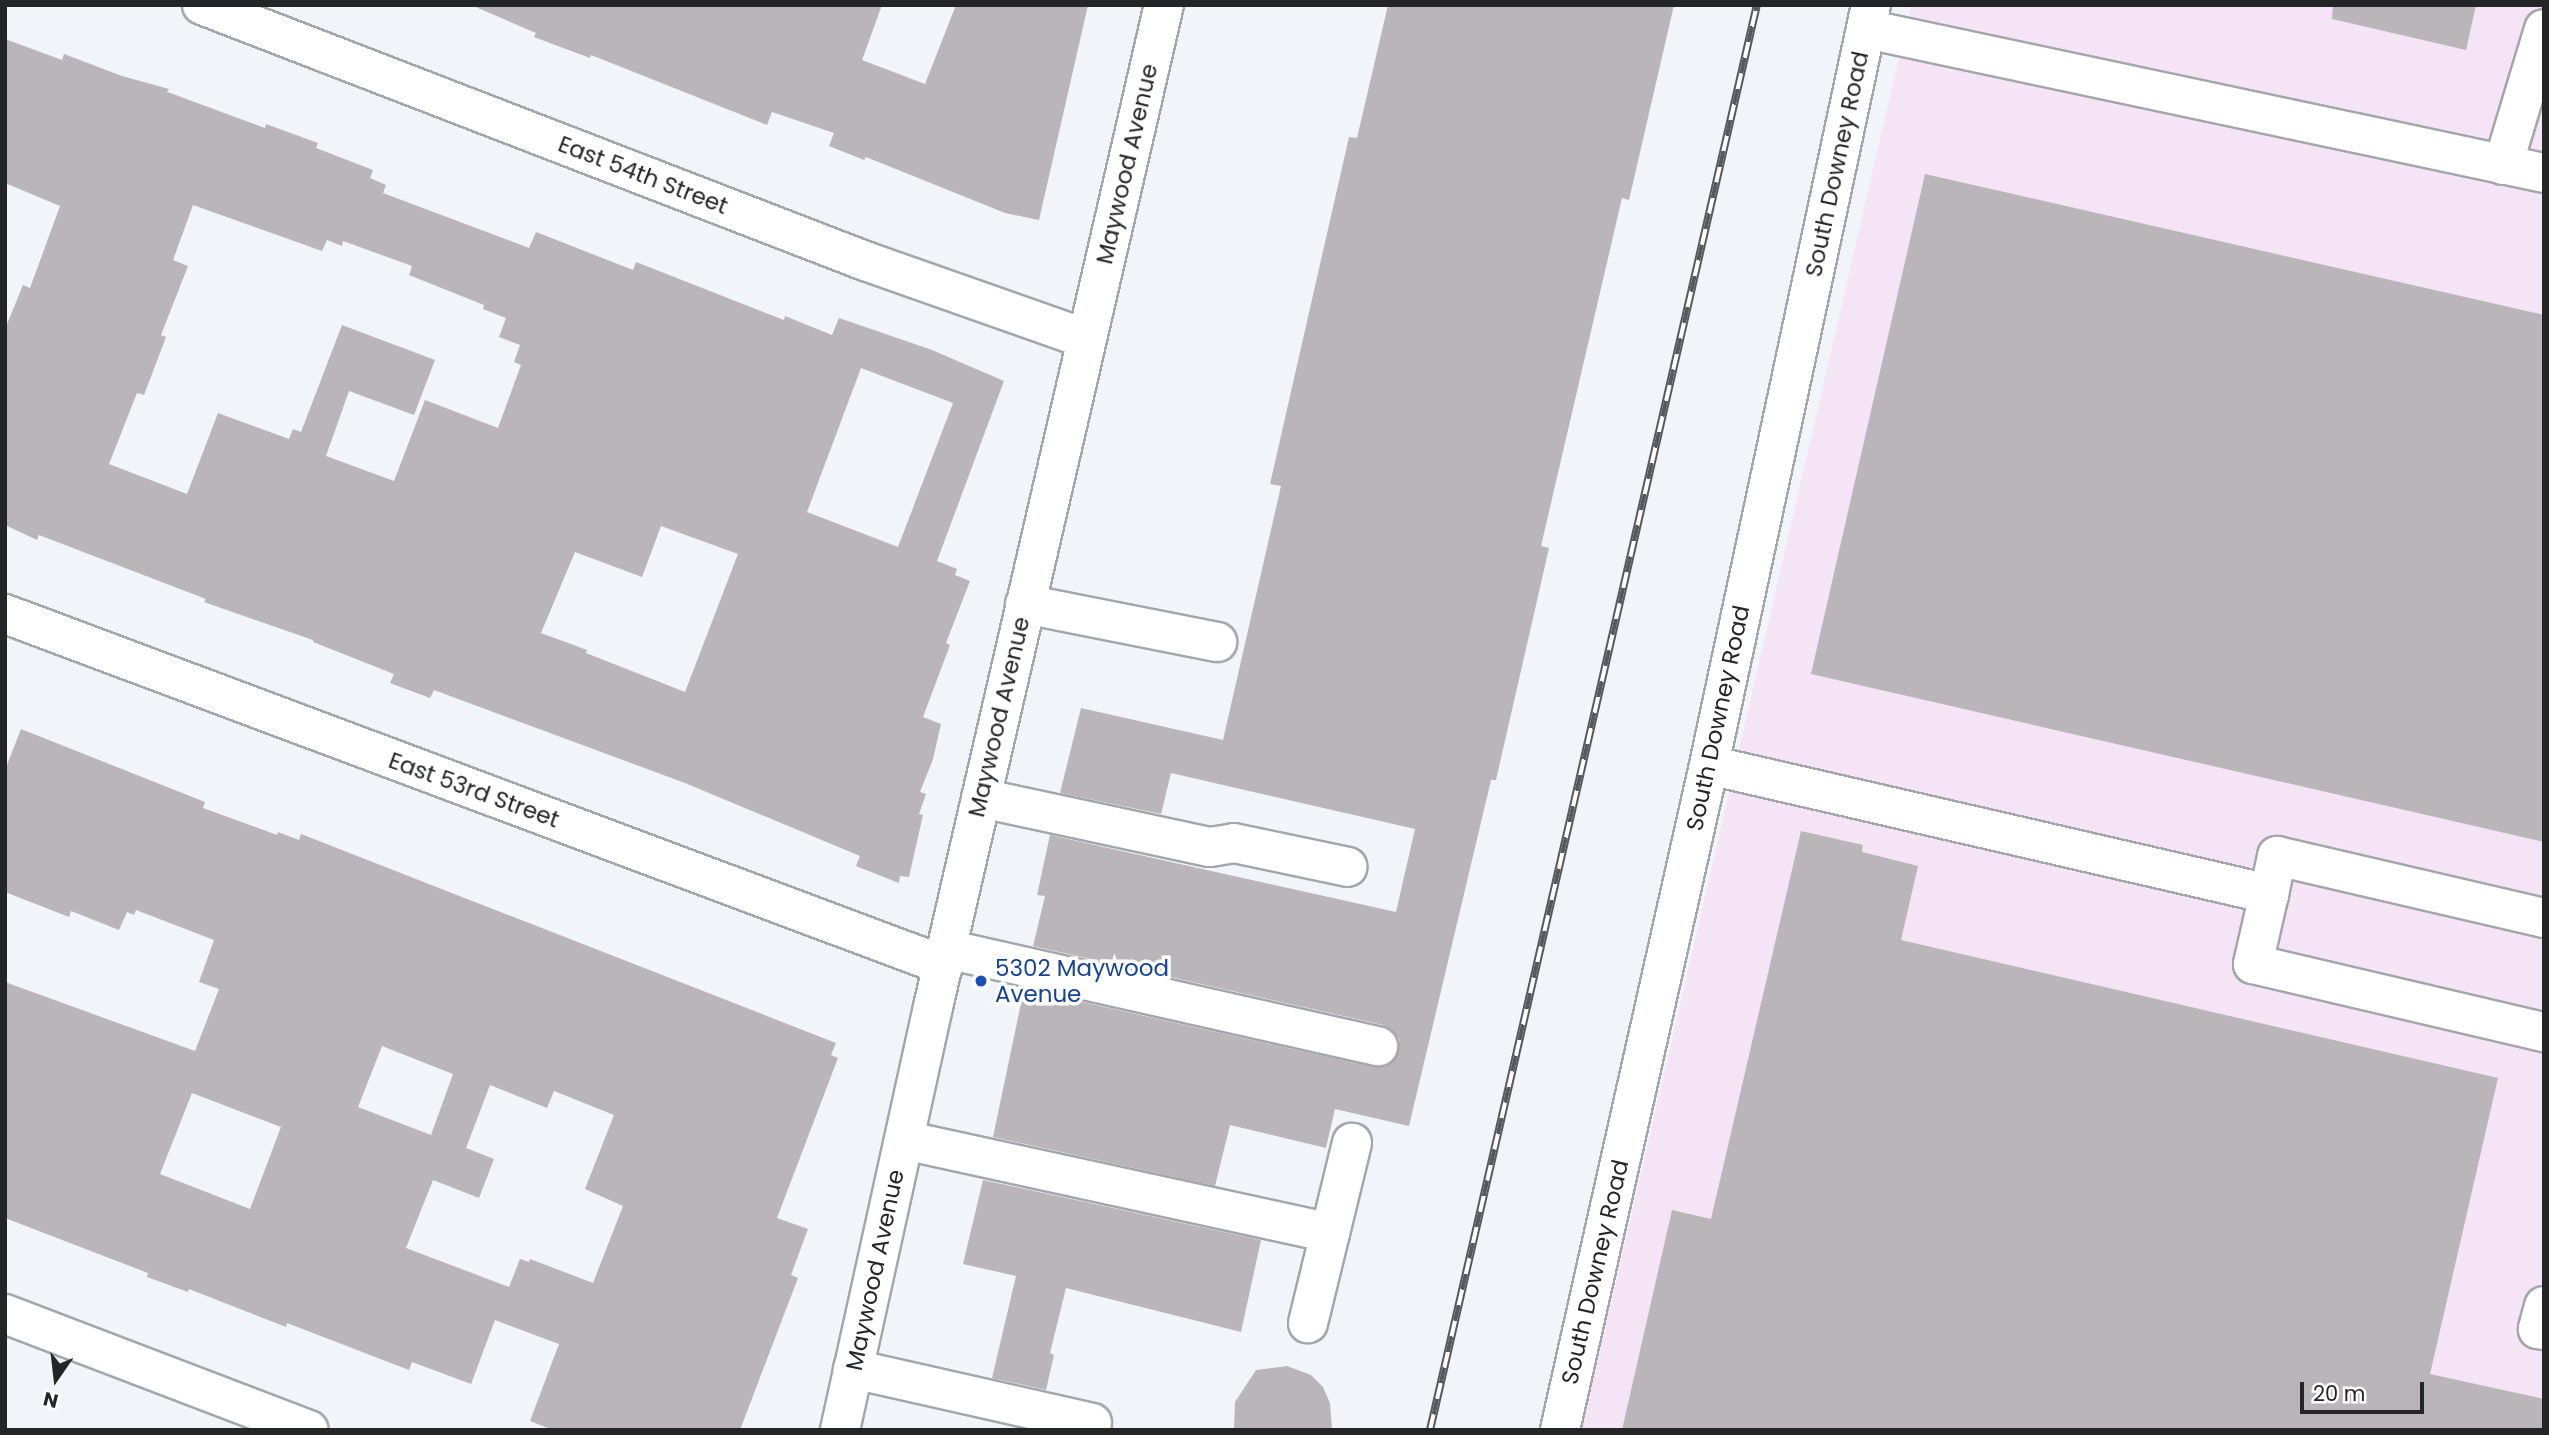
<!DOCTYPE html>
<style>
body{margin:0}
#map{position:relative;width:2549px;height:1435px;overflow:hidden;background:#f1f4f8;font-family:Poppins,sans-serif}
div>[style]{position:absolute}
.industrial>*{inset:0;background:#f4e4f6}
.building>*{inset:0;background:#b9b5b9}
.roads{filter:drop-shadow(2px 0 #a3a6aa) drop-shadow(-2px 0 #a3a6aa) drop-shadow(0 2px #a3a6aa) drop-shadow(0 -2px #a3a6aa)}
.minor>*{height:38px;margin:-19px;padding:0 19px;transform-origin:19px;border-radius:19px;background:#fff}
.major>*{height:38px;margin:-19px;padding:0 19px;transform-origin:19px;border-radius:19px;background:#fff}
.rail>*{height:8px;margin-top:-4px;transform-origin:0;background:repeating-linear-gradient(90deg,#fff 0 16px,#58595c 0 32px);box-sizing:border-box;border-block:2px solid #58595c}
.dots>*{width:19px;height:19px;translate:-50% -50%;box-sizing:border-box;border:4px solid #fff;border-radius:50%}
span{translate:-50% -50%;white-space:nowrap;text-align:center;line-height:1.15;-webkit-text-stroke:7px #fff;paint-order:stroke}
.street-label{font-size:23px;color:#242527}
.transit-label{font-size:23px;color:#164399}
.left{translate:0 -50%;text-align:left}
.frame{position:absolute;inset:0;border:7px solid #242527;pointer-events:none}
.north{position:absolute;left:21px;top:1344px;width:70px;height:70px;-webkit-text-stroke:5px #fff;paint-order:stroke;rotate:194deg;font-size:19px;font-weight:700;line-height:28px;text-align:center;color:#242527}
.north::after{content:'';display:block;margin:auto;width:24px;height:32px;background:#242527;clip-path:polygon(50% 0,100% 100%,50% 72%,0 100%)}
.scale{position:absolute;left:2300px;top:1382px;width:124px;height:32px;box-sizing:border-box;border:4px solid #242527;border-top:0;padding-left:9px;font-size:21px;line-height:24px;white-space:nowrap;color:#242527;-webkit-text-stroke:5px #fff;paint-order:stroke}
</style>
<div id="map">
<div class="industrial">
<div style="clip-path:polygon(1911px 5px,2544px 5px,2544px 1430px,1582px 1430px)"></div>
</div>
<div class="building">
<div style="clip-path:polygon(471px 5px,882px 5px,862px 60px,925px 84px,956px 5px,1088px 5px,1039px 220px,1005px 213px,866px 157px,864px 160px,829px 146px,834px 133px,772px 112px,767px 125px,591px 55px,590px 58px,534px 37px,536px 33px)"></div>
<div style="clip-path:polygon(1388px 5px,1674px 5px,1629px 200px,1622px 198px,1541px 546px,1549px 548px,1496px 780px,1491px 780px,1409px 1126px,1335px 1109px,1326px 1148px,1230px 1125px,1215px 1186px,993px 1137px,1024px 989px,1373px 1067px,1385px 1067px,1394px 1060px,1399px 1051px,1399px 1039px,1392px 1030px,1383px 1025px,1033px 946px,1045px 896px,1037px 895px,1050px 835px,1396px 912px,1415px 829px,1171px 773px,1161px 814px,1060px 793px,1081px 708px,1223px 740px,1281px 486px,1270px 484px,1349px 137px,1357px 138px)"></div>
<div style="clip-path:polygon(2333px 5px,2476px 5px,2466px 50px,2332px 19px)"></div>
<div style="clip-path:polygon(evenodd,5px 39px,62px 60px,64px 54px,122px 76px,169px 89px,167px 92px,173px 94px,265px 128px,266px 124px,318px 143px,316px 148px,373px 170px,370px 178px,386px 185px,383px 193px,529px 248px,536px 232px,633px 270px,636px 262px,784px 320px,785px 316px,832px 335px,839px 318px,932px 350px,1004px 381px,937px 561px,957px 569px,955px 575px,970px 581px,946px 643px,950px 645px,923px 717px,941px 724px,933px 759px,920px 792px,926px 794px,919px 814px,923px 815px,909px 877px,900px 876px,899px 883px,856px 866px,860px 856px,685px 783px,434px 690px,430px 698px,390px 683px,394px 674px,313px 642px,313px 640px,204px 602px,206px 599px,39px 535px,37px 540px,5px 525px,5px 329px,23px 285px,30px 288px,60px 206px,5px 183px,5px 39px,193px 205px,322px 251px,327px 240px,342px 246px,343px 241px,412px 266px,409px 275px,484px 305px,483px 309px,506px 318px,499px 337px,520px 345px,514px 362px,521px 365px,498px 428px,425px 400px,394px 481px,326px 456px,349px 391px,414px 415px,435px 360px,342px 325px,301px 432px,293px 429px,289px 439px,218px 413px,187px 494px,109px 464px,137px 393px,144px 395px,166px 337px,161px 335px,188px 266px,173px 260px,193px 205px,5px 39px,861px 368px,953px 403px,898px 547px,807px 512px,861px 368px,5px 39px,661px 526px,738px 554px,685px 692px,586px 653px,587px 650px,541px 633px,575px 552px,642px 577px,661px 526px)"></div>
<div style="clip-path:polygon(1925px 174px,2544px 315px,2544px 842px,1811px 674px)"></div>
<div style="clip-path:polygon(evenodd,21px 729px,205px 802px,203px 808px,277px 835px,278px 832px,299px 840px,301px 834px,836px 1043px,831px 1055px,838px 1058px,777px 1218px,808px 1229px,791px 1275px,798px 1278px,740px 1430px,553px 1430px,530px 1421px,559px 1344px,495px 1320px,471px 1384px,412px 1362px,409px 1370px,287px 1323px,286px 1327px,189px 1289px,188px 1292px,147px 1277px,148px 1273px,5px 1218px,5px 982px,195px 1051px,219px 989px,199px 982px,214px 940px,136px 910px,134px 915px,127px 912px,119px 930px,71px 911px,69px 917px,5px 892px,5px 770px,21px 729px,382px 1046px,453px 1074px,431px 1135px,358px 1107px,382px 1046px,21px 729px,490px 1085px,547px 1108px,554px 1091px,614px 1115px,585px 1189px,623px 1206px,593px 1283px,530px 1259px,529px 1262px,520px 1259px,509px 1287px,406px 1248px,433px 1180px,479px 1198px,494px 1159px,466px 1148px,490px 1085px,21px 729px,192px 1093px,281px 1127px,250px 1209px,160px 1174px,192px 1093px)"></div>
<div style="clip-path:polygon(1801px 831px,1863px 845px,1862px 852px,1918px 866px,1901px 940px,2498px 1078px,2430px 1374px,2544px 1399px,2544px 1430px,1622px 1430px,1672px 1210px,1711px 1219px)"></div>
<div style="clip-path:polygon(983px 1180px,1261px 1240px,1241px 1332px,1066px 1288px,1050px 1353px,1054px 1355px,1046px 1390px,992px 1378px,1016px 1276px,963px 1264px)"></div>
<div style="clip-path:polygon(1287px 1366px,1311px 1375px,1323px 1387px,1330px 1403px,1332px 1430px,1234px 1430px,1235px 1402px,1256px 1370px)"></div>
</div>
<div class="roads">
<div class="minor">
<div style="left:202px;top:5px;width:711px;rotate:21.11deg"></div>
<div style="left:865px;top:261px;width:234px;rotate:19.4deg"></div>
<div style="left:1866px;top:29px;width:693px;rotate:11.99deg"></div>
<div style="left:2503px;top:165px;width:142px;rotate:-73.2deg"></div>
<div style="left:1025px;top:604px;width:196px;rotate:11.2deg"></div>
<div style="left:5px;top:614px;width:1002px;rotate:20.52deg"></div>
<div style="left:1709px;top:765px;width:575px;rotate:12.97deg"></div>
<div style="left:2269px;top:894px;width:72px;rotate:102.9deg"></div>
<div style="left:2253px;top:964px;width:299px;rotate:13.2deg"></div>
<div style="left:981px;top:798px;width:234px;rotate:12.1deg"></div>
<div style="left:1210px;top:847px;width:24px;rotate:-9deg"></div>
<div style="left:1234px;top:843px;width:116px;rotate:11.9deg"></div>
<div style="left:2269px;top:894px;width:39px;rotate:-78deg"></div>
<div style="left:2277px;top:856px;width:274px;rotate:13.1deg"></div>
<div style="left:946px;top:949px;width:443px;rotate:12.7deg"></div>
<div style="left:904px;top:1140px;width:436px;rotate:12.3deg"></div>
<div style="left:1330px;top:1233px;width:93px;rotate:103.7deg"></div>
<div style="left:1330px;top:1233px;width:93px;rotate:-76.3deg"></div>
<div style="left:2544px;top:1306px;width:24px;rotate:105deg"></div>
<div style="left:2538px;top:1329px;width:6px;rotate:9deg"></div>
<div style="left:5px;top:1314px;width:325px;rotate:20.9deg"></div>
<div style="left:853px;top:1369px;width:245px;rotate:12.7deg"></div>
<div style="left:840px;top:1430px;width:433px;rotate:-77.6deg"></div>
<div style="left:933px;top:1007px;width:1028px;rotate:-77.02deg"></div>
</div>
<div class="major">
<div style="left:1560px;top:1430px;width:681px;rotate:-77.37deg"></div>
<div style="left:1709px;top:765px;width:777px;rotate:-77.97deg"></div>
</div>
</div>
<div class="rail">
<div style="left:1430px;top:1430px;width:1462px;rotate:-77.08deg"></div>
</div>
<div class="dots">
<div style="left:981px;top:981px;background:#1a4fb4"></div>
</div>
<div class="street-label">
<span style="left:1127px;top:164px;rotate:-77deg">Maywood Avenue</span>
<span style="left:1837px;top:164px;rotate:-78deg">South Downey Road</span>
<span style="left:643px;top:175px;rotate:21deg">East 54th Street</span>
<span style="left:999px;top:717px;rotate:-77deg">Maywood Avenue</span>
<span style="left:1718px;top:718px;rotate:-78deg">South Downey Road</span>
<span style="left:474px;top:790px;rotate:20deg">East 53rd Street</span>
<span style="left:875px;top:1270px;rotate:-78deg">Maywood Avenue</span>
<span style="left:1595px;top:1272px;rotate:-77deg">South Downey Road</span>
</div>
<div class="transit-label">
<span class="left" style="left:995px;top:981px">5302 Maywood<br>Avenue</span>
</div>
<div class="frame"></div>
<div class="north">N</div>
<div class="scale">20 m</div>
</div>
